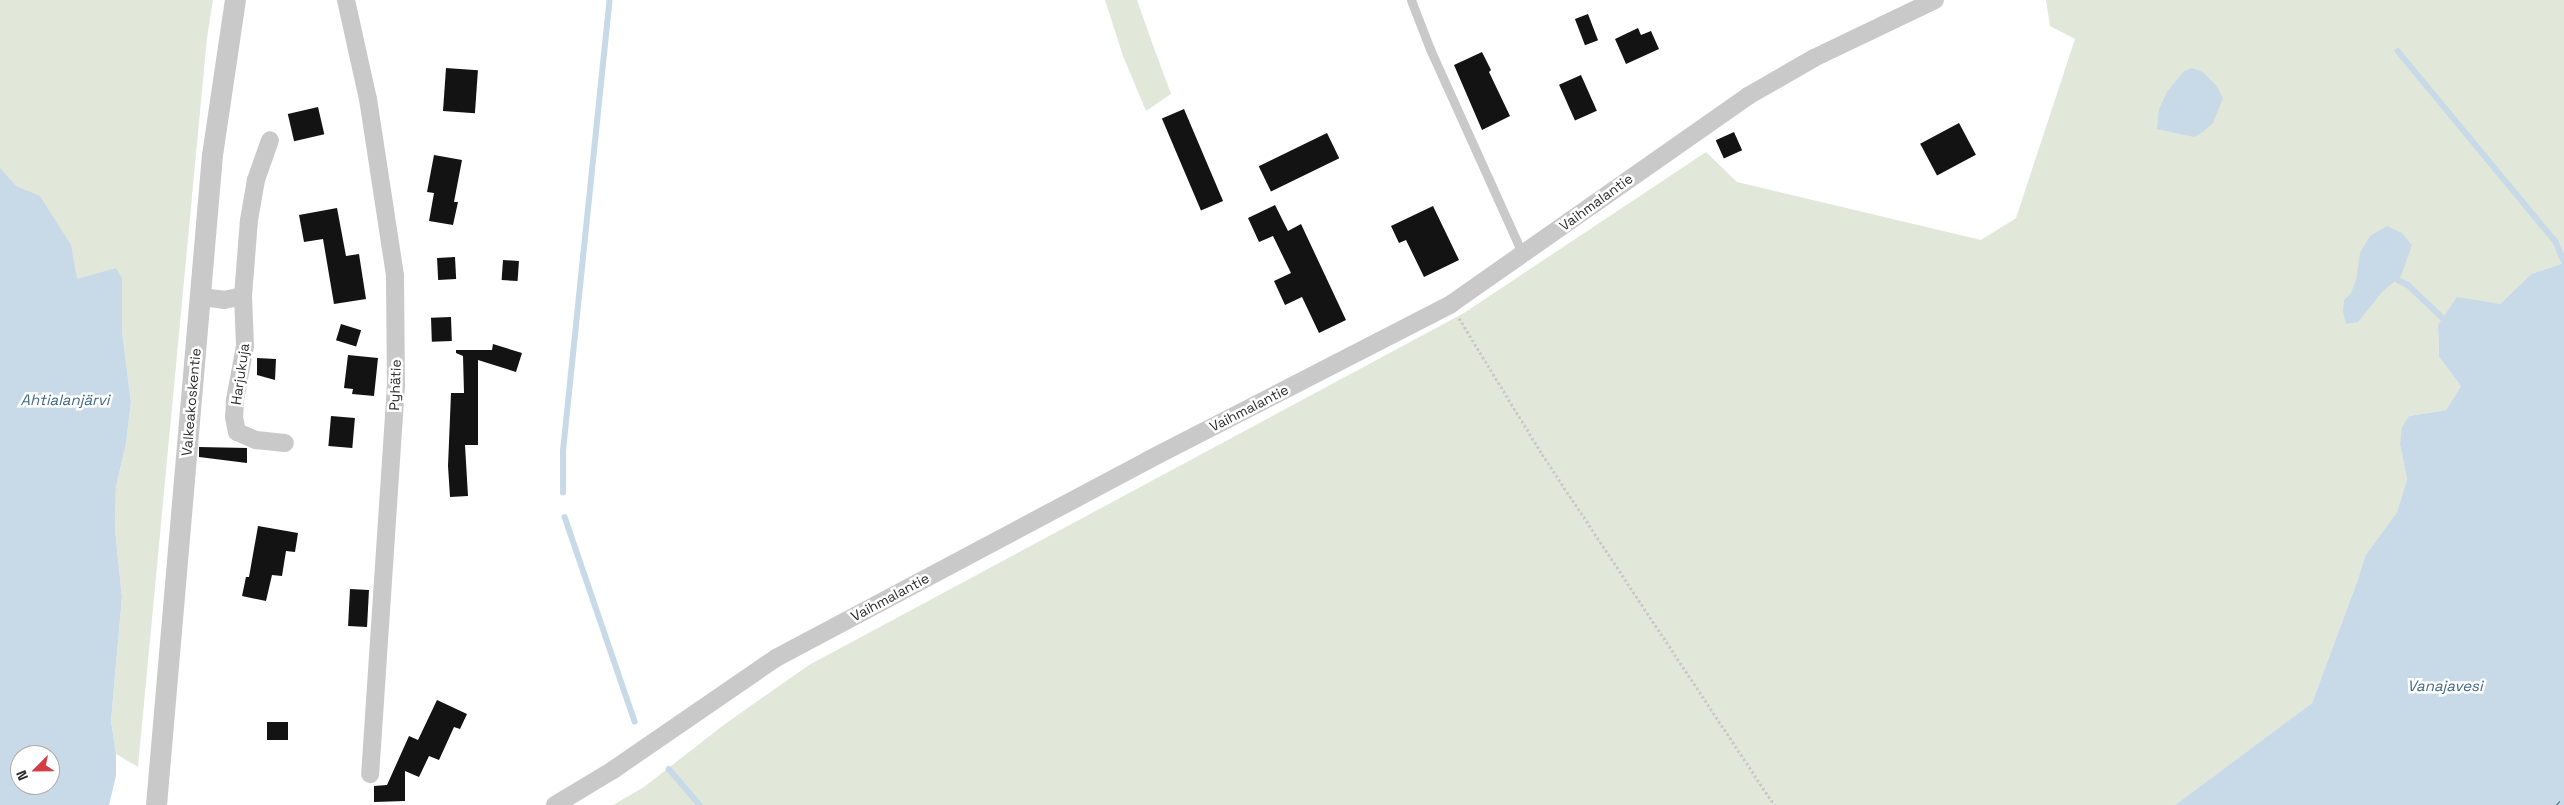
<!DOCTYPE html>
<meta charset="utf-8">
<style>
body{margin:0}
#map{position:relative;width:2564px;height:805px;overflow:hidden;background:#fff;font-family:"Space Grotesk",sans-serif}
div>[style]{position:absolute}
.green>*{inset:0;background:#e1e8da}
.water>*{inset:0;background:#c8dae7}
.stream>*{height:5.5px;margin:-2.75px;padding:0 2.75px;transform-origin:2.75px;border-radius:2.75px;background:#c8dae7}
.ferry>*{height:1px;margin-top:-0.5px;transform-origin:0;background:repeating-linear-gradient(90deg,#426985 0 6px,transparent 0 11px)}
.building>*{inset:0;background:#131313;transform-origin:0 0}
.path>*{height:3px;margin-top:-1.5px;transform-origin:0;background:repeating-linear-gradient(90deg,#c9c9c9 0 2.5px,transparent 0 5px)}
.service>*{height:9px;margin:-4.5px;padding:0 4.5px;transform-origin:4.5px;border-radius:4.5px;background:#c9c9c9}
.minor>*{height:18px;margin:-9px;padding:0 9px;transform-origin:9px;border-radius:9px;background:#c9c9c9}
.tertiary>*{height:21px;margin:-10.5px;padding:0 10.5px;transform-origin:10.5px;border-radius:10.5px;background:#c9c9c9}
span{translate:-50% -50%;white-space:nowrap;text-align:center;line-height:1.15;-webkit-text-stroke:5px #fff;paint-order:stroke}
.street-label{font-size:14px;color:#2c2c2c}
.water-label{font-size:15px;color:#426985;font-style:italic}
.north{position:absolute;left:10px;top:745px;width:50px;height:50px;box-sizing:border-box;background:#fff;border:1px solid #ababab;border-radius:50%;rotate:247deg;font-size:14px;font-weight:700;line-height:20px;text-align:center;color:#2c2c2c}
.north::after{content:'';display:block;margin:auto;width:18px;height:22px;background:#d33d44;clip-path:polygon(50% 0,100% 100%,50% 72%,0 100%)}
</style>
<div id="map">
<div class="green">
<div style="clip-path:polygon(evenodd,0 0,213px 0,207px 38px,138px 767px,116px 754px,111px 721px,122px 597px,115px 529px,116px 487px,126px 444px,131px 402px,122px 331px,122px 278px,56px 805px,0 805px,0 0,20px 755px,50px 755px,50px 785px,20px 785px,20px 755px)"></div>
<div style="clip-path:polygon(1105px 0,1137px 0,1150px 37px,1171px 94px,1146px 111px,1123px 56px)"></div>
<div style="clip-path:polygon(2046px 0,2564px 0,2564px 263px,2531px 274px,2500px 304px,2438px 325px,2439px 357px,2461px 386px,2446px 410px,2409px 416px,2400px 445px,2407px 479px,2397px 512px,2365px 556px,2358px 579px,2312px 703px,2175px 805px,613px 805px,644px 787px,725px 724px,809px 665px,1464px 313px,1706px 152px,1737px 182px,1981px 240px,2016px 218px,2075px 39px,2050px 26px)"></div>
</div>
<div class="water">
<div style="clip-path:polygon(2192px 68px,2203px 72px,2216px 85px,2223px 98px,2213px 123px,2203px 132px,2194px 137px,2157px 129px,2159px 109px,2167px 92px,2184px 71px)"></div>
<div style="clip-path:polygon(evenodd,0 168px,16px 186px,40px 196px,71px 245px,77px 279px,116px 268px,122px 278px,122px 331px,131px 402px,126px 444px,116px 487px,115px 529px,122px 597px,111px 721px,116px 754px,116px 776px,109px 805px,0 805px,0 168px,20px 755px,50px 755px,50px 785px,20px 785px,20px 755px)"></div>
<div style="clip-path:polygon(2387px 226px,2402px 233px,2412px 245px,2401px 276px,2382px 292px,2358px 322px,2346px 324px,2343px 312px,2344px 300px,2351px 293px,2356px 280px,2360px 253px,2370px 236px)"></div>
<div style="clip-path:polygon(2564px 263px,2564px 805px,2175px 805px,2312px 703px,2358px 579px,2365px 556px,2397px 512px,2407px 479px,2400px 445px,2402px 427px,2409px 416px,2446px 410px,2461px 386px,2439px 357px,2438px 325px,2457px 297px,2500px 304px,2531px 274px)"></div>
</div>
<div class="stream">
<div style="left:2398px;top:51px;width:248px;rotate:50.4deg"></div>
<div style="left:2556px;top:242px;width:21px;rotate:67deg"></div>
<div style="left:2398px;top:280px;width:11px;rotate:27deg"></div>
<div style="left:2408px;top:285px;width:48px;rotate:43.3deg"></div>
<div style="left:563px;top:493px;width:42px;rotate:-90deg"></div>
<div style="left:563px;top:451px;width:453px;rotate:-84.1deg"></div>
<div style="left:565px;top:517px;width:216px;rotate:71.1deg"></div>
<div style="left:669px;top:769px;width:48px;rotate:49.3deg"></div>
</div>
<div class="ferry">
<div style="left:2556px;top:805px;width:11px;rotate:-45deg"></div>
</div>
<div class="building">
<div style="left:1588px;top:14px;width:28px;height:14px;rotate:69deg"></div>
<div style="clip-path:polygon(1638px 28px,1641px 35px,1651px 31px,1659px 49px,1626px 64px,1615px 39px)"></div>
<div style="clip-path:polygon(1482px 52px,1491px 70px,1489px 72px,1510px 116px,1482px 130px,1454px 65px)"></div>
<div style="left:446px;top:68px;width:32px;height:43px;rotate:4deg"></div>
<div style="left:1581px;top:75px;width:39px;height:24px;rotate:66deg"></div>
<div style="left:318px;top:107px;width:28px;height:31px;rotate:77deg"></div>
<div style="left:1184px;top:109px;width:100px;height:24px;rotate:67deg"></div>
<div style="left:1959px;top:123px;width:36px;height:44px;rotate:62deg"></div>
<div style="left:1734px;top:132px;width:20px;height:20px;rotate:66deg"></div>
<div style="left:1327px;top:133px;width:28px;height:76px;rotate:64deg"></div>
<div style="clip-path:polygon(434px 155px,462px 160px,454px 202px,458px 202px,453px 225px,429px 221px,434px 193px,427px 192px)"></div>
<div style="clip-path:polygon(1275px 205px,1288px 231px,1301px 224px,1346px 320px,1319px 333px,1302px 297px,1285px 305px,1274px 281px,1291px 273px,1273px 236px,1259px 242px,1248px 218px)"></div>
<div style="clip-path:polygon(1433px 206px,1459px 260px,1424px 277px,1406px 240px,1399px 243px,1391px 226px)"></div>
<div style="clip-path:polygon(337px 208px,346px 256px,359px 254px,366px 299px,334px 304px,323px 239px,304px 242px,299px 215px)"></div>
<div style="left:455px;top:257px;width:22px;height:18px;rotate:87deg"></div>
<div style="left:503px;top:260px;width:16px;height:20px;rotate:4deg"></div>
<div style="left:451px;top:317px;width:24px;height:20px;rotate:88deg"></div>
<div style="left:341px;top:324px;width:21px;height:17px;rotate:17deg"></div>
<div style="clip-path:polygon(493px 344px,522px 353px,516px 372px,478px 360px,478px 445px,465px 445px,468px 496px,450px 497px,448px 466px,451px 393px,464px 393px,463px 356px,456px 353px,456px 350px,492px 350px)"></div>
<div style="clip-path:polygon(348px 355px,378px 358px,374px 396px,352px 394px,353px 389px,344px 388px)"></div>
<div style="clip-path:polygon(257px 358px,276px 359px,275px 380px,257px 375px)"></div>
<div style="left:331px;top:416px;width:24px;height:30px;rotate:5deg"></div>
<div style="clip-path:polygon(199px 447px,247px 448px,247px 463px,199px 457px)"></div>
<div style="clip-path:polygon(258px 526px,298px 533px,295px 552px,286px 551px,282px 576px,272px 575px,266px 601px,242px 596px,246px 577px,249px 577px)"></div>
<div style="left:350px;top:589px;width:19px;height:37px;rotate:3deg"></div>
<div style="clip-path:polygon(437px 700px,467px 714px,460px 729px,454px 727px,439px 760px,429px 756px,419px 777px,405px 771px,405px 801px,374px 802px,374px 786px,387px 785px,409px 736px,418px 740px)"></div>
<div style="left:288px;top:722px;width:18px;height:21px;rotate:90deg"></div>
</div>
<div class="path">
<div style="left:1459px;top:318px;width:159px;rotate:58.6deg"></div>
<div style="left:1542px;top:454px;width:421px;rotate:56.5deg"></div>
</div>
<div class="service">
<div style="left:1411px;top:0;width:53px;rotate:68.8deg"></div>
<div style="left:1430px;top:49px;width:226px;rotate:65.7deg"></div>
</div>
<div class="minor">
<div style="left:346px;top:0;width:101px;rotate:77.5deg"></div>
<div style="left:368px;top:99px;width:179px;rotate:81.3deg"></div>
<div style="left:395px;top:276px;width:109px;rotate:89.5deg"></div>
<div style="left:396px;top:385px;width:390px;rotate:93.8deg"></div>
<div style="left:243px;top:296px;width:50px;rotate:87.7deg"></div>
<div style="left:245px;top:346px;width:55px;rotate:100.5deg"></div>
<div style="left:235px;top:400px;width:17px;rotate:93deg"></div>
<div style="left:234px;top:417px;width:15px;rotate:79deg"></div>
<div style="left:237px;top:432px;width:21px;rotate:23deg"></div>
<div style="left:256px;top:440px;width:29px;rotate:6deg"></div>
<div style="left:201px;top:297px;width:23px;rotate:7deg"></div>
<div style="left:224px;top:300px;width:19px;rotate:-12deg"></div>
<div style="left:243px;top:296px;width:76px;rotate:-85.5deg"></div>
<div style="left:249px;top:220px;width:41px;rotate:-80.1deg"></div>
<div style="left:256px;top:180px;width:42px;rotate:-70.7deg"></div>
<div style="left:555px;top:805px;width:68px;rotate:-31.1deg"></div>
<div style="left:613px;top:770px;width:198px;rotate:-34.5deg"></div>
<div style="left:776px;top:658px;width:421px;rotate:-28deg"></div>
<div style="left:1148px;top:460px;width:341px;rotate:-27.2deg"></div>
<div style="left:1451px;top:304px;width:363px;rotate:-35deg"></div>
<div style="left:1748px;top:96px;width:76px;rotate:-29.9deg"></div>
<div style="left:1814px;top:58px;width:134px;rotate:-25.6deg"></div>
</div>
<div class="tertiary">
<div style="left:156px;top:805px;width:652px;rotate:-85.08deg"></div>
<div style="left:212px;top:155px;width:157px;rotate:-81.6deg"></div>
</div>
<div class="street-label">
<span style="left:1596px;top:202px;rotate:-36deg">Vaihmalantie</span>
<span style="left:240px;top:374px;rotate:-82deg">Harjukuja</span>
<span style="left:395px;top:385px;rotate:-88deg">Pyhätie</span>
<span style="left:191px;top:402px;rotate:-85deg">Valkeakoskentie</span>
<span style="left:1249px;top:408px;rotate:-27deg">Vaihmalantie</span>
<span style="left:890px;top:597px;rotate:-28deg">Vaihmalantie</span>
</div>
<div class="water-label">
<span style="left:65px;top:400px">Ahtialanjärvi</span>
<span style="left:2445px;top:686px">Vanajavesi</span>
</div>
<div class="north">N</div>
</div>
